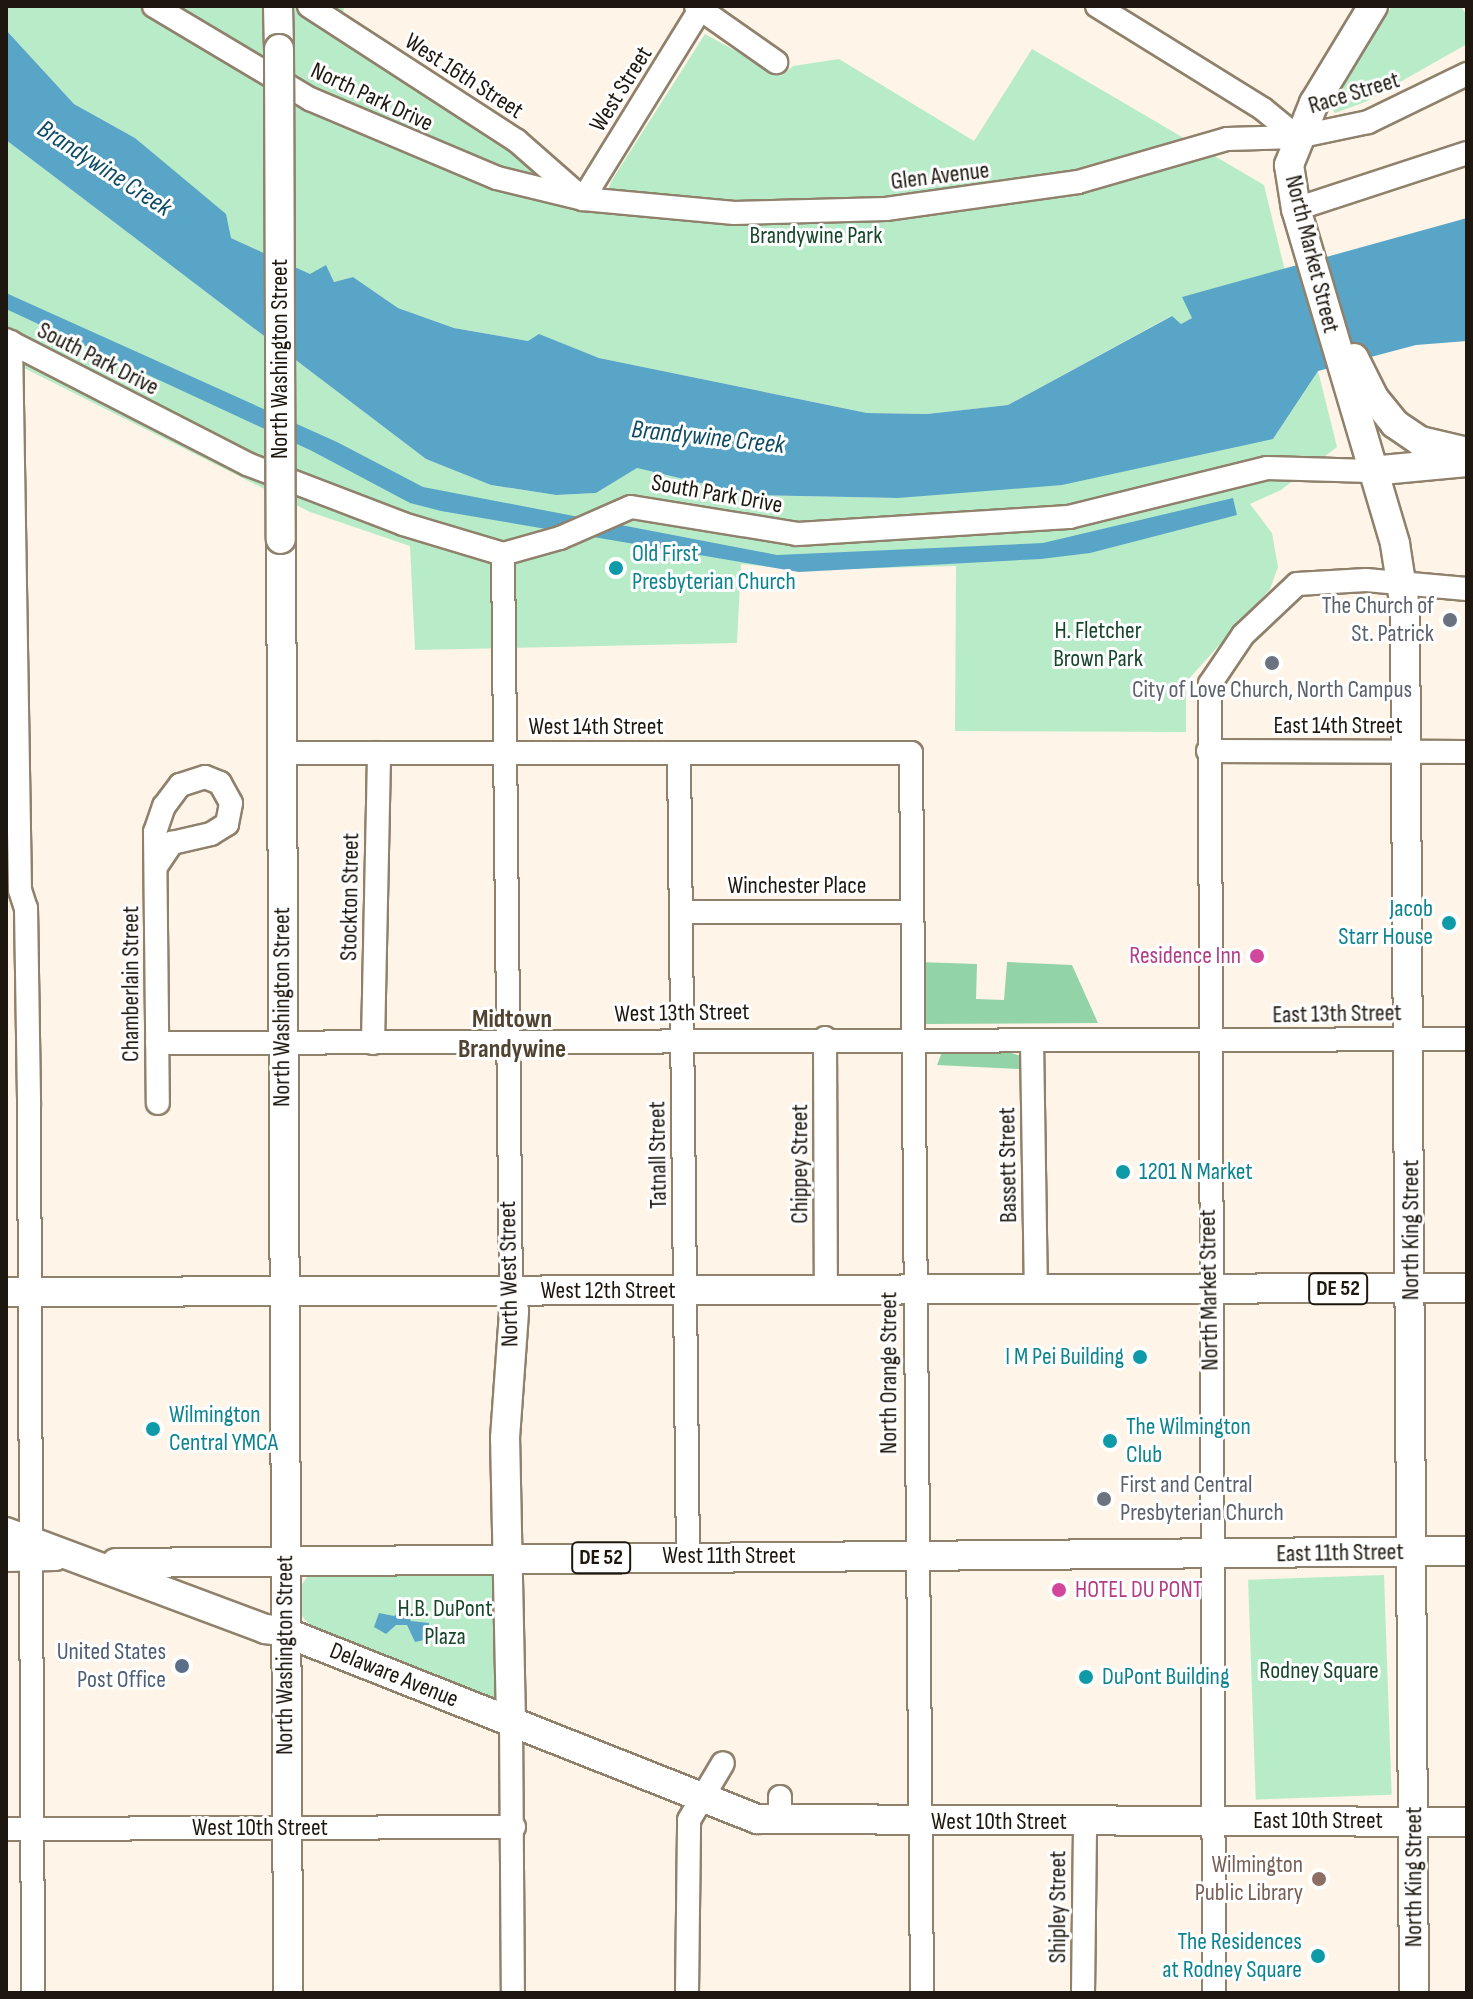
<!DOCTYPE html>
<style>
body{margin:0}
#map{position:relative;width:1473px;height:1999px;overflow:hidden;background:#fef4e7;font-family:"Sofia Sans Condensed",sans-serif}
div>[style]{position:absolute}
.green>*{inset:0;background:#b8ecc8;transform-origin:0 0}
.forest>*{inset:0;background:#92d3a8}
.water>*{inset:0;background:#59a5c7}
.roads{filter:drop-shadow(2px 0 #8f816c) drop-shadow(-2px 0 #8f816c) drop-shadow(0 2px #8f816c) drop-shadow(0 -2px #8f816c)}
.minor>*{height:22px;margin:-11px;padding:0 11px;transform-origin:11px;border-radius:11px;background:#fff}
.major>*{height:28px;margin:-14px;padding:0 14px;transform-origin:14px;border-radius:14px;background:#fff}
.bridges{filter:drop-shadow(2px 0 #8f816c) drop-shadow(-2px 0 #8f816c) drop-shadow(0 2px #8f816c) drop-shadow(0 -2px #8f816c)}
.major-bridge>*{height:28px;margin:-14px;padding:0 14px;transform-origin:14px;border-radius:14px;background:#fff}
.dots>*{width:22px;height:22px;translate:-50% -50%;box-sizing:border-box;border:4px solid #fff;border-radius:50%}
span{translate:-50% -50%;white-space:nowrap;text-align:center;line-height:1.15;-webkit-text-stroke:6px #fff;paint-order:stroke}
.shield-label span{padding:2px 6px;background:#fff;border:2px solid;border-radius:6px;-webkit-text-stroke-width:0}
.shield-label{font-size:22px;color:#1d170f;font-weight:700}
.street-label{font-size:24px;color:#1d170f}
.park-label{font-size:24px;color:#15462a}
.culture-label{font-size:24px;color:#0d838f}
.left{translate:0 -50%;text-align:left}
.right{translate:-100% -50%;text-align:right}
.worship-label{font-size:24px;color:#5b616d}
.hotel-label{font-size:24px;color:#b23c85}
.service-label{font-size:24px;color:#4e5e75}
.education-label{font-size:24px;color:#785e54}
.water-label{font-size:26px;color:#0d4c64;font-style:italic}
.neighbourhood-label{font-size:26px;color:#504330;font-weight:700}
.frame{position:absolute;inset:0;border:8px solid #1d170f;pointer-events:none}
</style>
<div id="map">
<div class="green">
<div style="clip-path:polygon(6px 6px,344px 6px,341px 38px,556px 180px,557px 203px,598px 212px,612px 180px,705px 34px,781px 76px,793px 66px,839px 59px,974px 141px,1032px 49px,1264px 185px,1285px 271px,1183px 297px,1193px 318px,1181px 324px,1171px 316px,1008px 405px,927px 414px,867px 413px,599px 358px,540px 335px,528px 341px,454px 328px,398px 308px,353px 277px,334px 282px,326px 266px,310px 275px,231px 238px,135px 138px,74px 104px,6px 30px)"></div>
<div style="clip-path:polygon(1392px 6px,1460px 6px,1467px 15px,1467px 44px,1365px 102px,1335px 113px,1329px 104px)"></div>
<div style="clip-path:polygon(6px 140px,426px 459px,491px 485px,556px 495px,596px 493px,637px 468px,751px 495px,898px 498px,1273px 439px,1318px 371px,1337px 447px,1281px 490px,1250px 504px,1272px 533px,1278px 567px,1270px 589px,1186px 682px,1186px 732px,955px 731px,956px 566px,802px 570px,741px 564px,737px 643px,415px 650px,410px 546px,310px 512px,6px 359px)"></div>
<div style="clip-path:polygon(485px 1568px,498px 1575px,501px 1684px,493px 1698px,315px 1631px,301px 1615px,301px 1586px,309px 1574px)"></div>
<div style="left:1384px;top:1575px;width:220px;height:136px;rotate:88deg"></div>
</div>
<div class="forest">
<div style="clip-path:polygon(917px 962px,977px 964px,976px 999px,1004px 1000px,1007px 962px,1072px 965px,1098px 1023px,924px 1024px)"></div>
<div style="clip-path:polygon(944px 1047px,1011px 1053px,1025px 1057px,1027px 1064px,1019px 1069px,937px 1065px)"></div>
</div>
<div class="water">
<div style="clip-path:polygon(6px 30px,74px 104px,135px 138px,226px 214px,231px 238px,310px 274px,326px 265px,334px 282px,353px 277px,398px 308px,454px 328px,528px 341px,539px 334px,599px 358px,867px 413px,927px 414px,1008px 405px,1172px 316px,1181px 324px,1192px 318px,1182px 297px,1467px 218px,1467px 341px,1416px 345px,1318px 371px,1273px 439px,1062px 485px,898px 498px,751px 495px,637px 468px,596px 493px,556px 495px,491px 485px,426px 459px,6px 140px)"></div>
<div style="clip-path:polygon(6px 293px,337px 442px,423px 487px,777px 555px,1043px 543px,1233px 498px,1237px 515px,1090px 553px,1041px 559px,799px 572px,441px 511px,410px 503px,312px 451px,6px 309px)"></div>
<div style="clip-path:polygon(404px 1610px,411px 1621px,429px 1623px,429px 1639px,415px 1642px,407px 1625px,396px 1625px,386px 1634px,374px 1627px,379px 1613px,394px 1616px)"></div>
</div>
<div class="roads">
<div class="minor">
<div style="left:154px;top:6px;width:182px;rotate:30.8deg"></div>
<div style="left:310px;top:99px;width:203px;rotate:22.9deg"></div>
<div style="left:497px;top:178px;width:89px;rotate:13.7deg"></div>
<div style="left:583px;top:199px;width:152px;rotate:5.3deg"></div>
<div style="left:734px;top:213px;width:152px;rotate:-1.5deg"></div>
<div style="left:886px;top:209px;width:194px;rotate:-8deg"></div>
<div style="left:1078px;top:182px;width:155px;rotate:-16.1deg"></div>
<div style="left:1227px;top:139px;width:70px;rotate:-1.6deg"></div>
<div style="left:1297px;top:137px;width:73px;rotate:-11.9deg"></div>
<div style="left:1368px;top:122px;width:110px;rotate:-25.9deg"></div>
<div style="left:309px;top:6px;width:248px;rotate:33deg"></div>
<div style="left:517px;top:141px;width:88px;rotate:41.3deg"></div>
<div style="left:696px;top:6px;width:98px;rotate:35deg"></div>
<div style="left:1097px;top:6px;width:195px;rotate:31.8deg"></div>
<div style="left:1263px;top:109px;width:44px;rotate:39.5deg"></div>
<div style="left:583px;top:199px;width:227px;rotate:-58.3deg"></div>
<div style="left:1296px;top:209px;width:180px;rotate:-18.1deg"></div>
<div style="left:6px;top:340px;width:271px;rotate:27.2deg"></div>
<div style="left:247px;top:464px;width:167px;rotate:21deg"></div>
<div style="left:403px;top:524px;width:104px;rotate:16.7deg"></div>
<div style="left:503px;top:554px;width:59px;rotate:-15.7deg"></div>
<div style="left:560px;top:538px;width:77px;rotate:-23.6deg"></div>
<div style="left:631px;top:507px;width:168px;rotate:9.2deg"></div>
<div style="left:797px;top:534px;width:273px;rotate:-3.6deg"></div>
<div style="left:1069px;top:517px;width:204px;rotate:-13.9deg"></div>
<div style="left:1267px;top:468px;width:104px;rotate:1.7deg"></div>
<div style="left:11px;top:342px;width:548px;rotate:89.06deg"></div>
<div style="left:20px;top:890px;width:19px;rotate:72deg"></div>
<div style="left:26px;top:908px;width:198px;rotate:89.1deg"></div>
<div style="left:29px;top:1106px;width:887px;rotate:89.74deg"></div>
<div style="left:503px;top:554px;width:737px;rotate:89.38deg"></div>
<div style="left:1208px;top:751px;width:259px;rotate:0.2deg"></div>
<div style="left:281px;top:753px;width:630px"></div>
<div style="left:911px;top:753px;width:1240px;rotate:89.49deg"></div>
<div style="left:679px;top:753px;width:803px;rotate:89.36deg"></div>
<div style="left:157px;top:865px;width:27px;rotate:-56deg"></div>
<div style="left:172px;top:843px;width:40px;rotate:-13deg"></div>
<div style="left:211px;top:834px;width:19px;rotate:-32deg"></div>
<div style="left:227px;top:824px;width:21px;rotate:-79deg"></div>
<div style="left:231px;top:803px;width:23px;rotate:-119deg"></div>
<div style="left:220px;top:783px;width:16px;rotate:-158deg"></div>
<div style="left:205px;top:777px;width:26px;rotate:162deg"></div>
<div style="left:180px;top:785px;width:26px;rotate:127deg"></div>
<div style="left:164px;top:806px;width:28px;rotate:109deg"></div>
<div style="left:155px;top:832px;width:271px;rotate:89.4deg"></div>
<div style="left:681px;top:912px;width:231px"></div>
<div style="left:825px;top:1038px;width:252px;rotate:89.8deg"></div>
<div style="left:1032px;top:1041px;width:248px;rotate:89.1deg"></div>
<div style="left:157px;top:1043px;width:1310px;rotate:-0.17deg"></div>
<div style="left:373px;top:1043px;width:290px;rotate:-88.8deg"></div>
<div style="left:511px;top:1722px;width:271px;rotate:89.6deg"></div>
<div style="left:780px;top:1797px;width:25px;rotate:90deg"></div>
<div style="left:6px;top:1829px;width:508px;rotate:-0.23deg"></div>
<div style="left:687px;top:1993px;width:173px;rotate:-89.3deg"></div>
<div style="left:689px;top:1820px;width:66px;rotate:-59.2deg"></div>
<div style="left:1083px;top:1993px;width:172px;rotate:-89.3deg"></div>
<div style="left:1214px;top:1993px;width:1309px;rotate:-90.18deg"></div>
<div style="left:1210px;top:684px;width:59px;rotate:-56deg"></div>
<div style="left:1243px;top:635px;width:74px;rotate:-43.4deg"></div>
<div style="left:1297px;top:584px;width:69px;rotate:-3.3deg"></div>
<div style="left:1366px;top:580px;width:101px;rotate:5.1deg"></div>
</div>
<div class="major">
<div style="left:278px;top:6px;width:43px;rotate:88.7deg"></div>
<div style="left:1373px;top:6px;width:114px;rotate:121.3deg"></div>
<div style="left:1314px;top:103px;width:67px;rotate:112deg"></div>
<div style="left:1289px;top:165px;width:45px;rotate:81deg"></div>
<div style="left:1296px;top:209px;width:349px;rotate:73.5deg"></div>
<div style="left:1395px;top:544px;width:65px;rotate:81.1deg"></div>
<div style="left:1405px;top:608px;width:1385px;rotate:89.63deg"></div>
<div style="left:1354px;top:358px;width:45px;rotate:63.4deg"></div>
<div style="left:1374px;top:398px;width:33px;rotate:51deg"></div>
<div style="left:1395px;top:424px;width:30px;rotate:34deg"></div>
<div style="left:1420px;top:441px;width:48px;rotate:13.2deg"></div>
<div style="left:1371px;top:471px;width:96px;rotate:-5.4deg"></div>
<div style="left:281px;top:539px;width:1454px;rotate:89.72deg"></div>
<div style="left:6px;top:1292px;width:1461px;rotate:-0.16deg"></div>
<div style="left:6px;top:1532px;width:277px;rotate:20.5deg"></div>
<div style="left:265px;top:1629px;width:17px;rotate:7deg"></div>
<div style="left:282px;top:1631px;width:511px;rotate:21.59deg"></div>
<div style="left:757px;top:1819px;width:710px;rotate:0.24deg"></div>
<div style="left:6px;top:1557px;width:49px;rotate:-1.2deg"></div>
<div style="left:116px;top:1563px;width:1351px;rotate:-0.51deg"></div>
<div style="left:511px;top:1722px;width:284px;rotate:-91.2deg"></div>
<div style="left:505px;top:1438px;width:127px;rotate:-85.9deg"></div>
<div style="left:514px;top:1311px;width:20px;rotate:-99deg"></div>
</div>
</div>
<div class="bridges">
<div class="major-bridge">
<div style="left:279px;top:49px;width:490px;rotate:89.8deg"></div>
</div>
</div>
<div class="dots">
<div style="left:616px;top:568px;background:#0f9aa8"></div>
<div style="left:1450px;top:620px;background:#6b7280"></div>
<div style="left:1272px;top:663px;background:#6b7280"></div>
<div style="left:1449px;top:923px;background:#0f9aa8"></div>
<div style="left:1257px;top:956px;background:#d1479c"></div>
<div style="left:1123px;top:1172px;background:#0f9aa8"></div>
<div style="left:1140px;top:1357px;background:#0f9aa8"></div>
<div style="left:153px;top:1429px;background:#0f9aa8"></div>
<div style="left:1110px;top:1441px;background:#0f9aa8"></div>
<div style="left:1104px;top:1499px;background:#6b7280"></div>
<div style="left:1059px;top:1590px;background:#d1479c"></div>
<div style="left:182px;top:1666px;background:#5c6f8a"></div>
<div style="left:1086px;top:1677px;background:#0f9aa8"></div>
<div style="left:1319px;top:1879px;background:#8d6e63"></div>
<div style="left:1318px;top:1956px;background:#0f9aa8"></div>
</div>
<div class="shield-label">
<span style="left:1338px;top:1289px">DE 52</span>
<span style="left:601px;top:1558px">DE 52</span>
</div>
<div class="street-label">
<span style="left:464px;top:76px;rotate:33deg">West 16th Street</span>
<span style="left:621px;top:89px;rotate:-58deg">West Street</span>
<span style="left:1354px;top:93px;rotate:-17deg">Race Street</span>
<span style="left:372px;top:97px;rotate:25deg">North Park Drive</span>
<span style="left:940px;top:176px;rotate:-7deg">Glen Avenue</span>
<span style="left:1312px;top:254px;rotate:76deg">North Market Street</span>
<span style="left:98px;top:359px;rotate:27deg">South Park Drive</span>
<span style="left:280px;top:359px;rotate:-90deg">North Washington Street</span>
<span style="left:717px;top:494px;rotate:10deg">South Park Drive</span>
<span style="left:1338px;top:726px">East 14th Street</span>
<span style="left:596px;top:727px">West 14th Street</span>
<span style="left:797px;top:886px">Winchester Place</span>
<span style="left:350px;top:897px;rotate:-89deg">Stockton Street</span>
<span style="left:131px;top:984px;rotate:-90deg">Chamberlain Street</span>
<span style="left:282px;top:1007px;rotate:-90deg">North Washington Street</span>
<span style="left:682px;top:1013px;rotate:-1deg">West 13th Street</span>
<span style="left:1337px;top:1014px;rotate:-1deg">East 13th Street</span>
<span style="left:658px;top:1155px;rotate:-91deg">Tatnall Street</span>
<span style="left:800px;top:1164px;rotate:-90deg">Chippey Street</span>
<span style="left:1008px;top:1165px;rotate:-91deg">Bassett Street</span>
<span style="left:1411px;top:1230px;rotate:-90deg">North King Street</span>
<span style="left:509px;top:1274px;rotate:-91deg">North West Street</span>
<span style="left:1209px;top:1290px;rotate:-91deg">North Market Street</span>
<span style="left:608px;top:1291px">West 12th Street</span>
<span style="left:889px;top:1373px;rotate:-90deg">North Orange Street</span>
<span style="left:1340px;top:1553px;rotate:-1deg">East 11th Street</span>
<span style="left:729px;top:1556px">West 11th Street</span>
<span style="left:285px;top:1655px;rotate:-90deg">North Washington Street</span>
<span style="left:394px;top:1675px;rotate:22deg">Delaware Avenue</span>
<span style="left:1318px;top:1821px">East 10th Street</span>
<span style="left:999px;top:1822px">West 10th Street</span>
<span style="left:260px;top:1828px">West 10th Street</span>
<span style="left:1414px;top:1877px;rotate:-90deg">North King Street</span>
<span style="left:1058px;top:1907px;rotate:-90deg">Shipley Street</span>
</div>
<div class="park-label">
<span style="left:816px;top:236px">Brandywine Park</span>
<span style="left:1098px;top:645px">H. Fletcher<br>Brown Park</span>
<span style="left:445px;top:1623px">H.B. DuPont<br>Plaza</span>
<span style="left:1319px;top:1671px">Rodney Square</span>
</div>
<div class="culture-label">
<span class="left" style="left:632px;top:568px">Old First<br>Presbyterian Church</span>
<span class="right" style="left:1433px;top:923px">Jacob<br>Starr House</span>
<span class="left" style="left:1139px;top:1172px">1201 N Market</span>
<span class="right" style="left:1124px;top:1357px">I M Pei Building</span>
<span class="left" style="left:169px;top:1429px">Wilmington<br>Central YMCA</span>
<span class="left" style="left:1126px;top:1441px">The Wilmington<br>Club</span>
<span class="left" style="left:1102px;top:1677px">DuPont Building</span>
<span class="right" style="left:1302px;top:1956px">The Residences<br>at Rodney Square</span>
</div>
<div class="worship-label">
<span class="right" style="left:1434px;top:620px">The Church of<br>St. Patrick</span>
<span style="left:1272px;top:690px">City of Love Church, North Campus</span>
<span class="left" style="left:1120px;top:1499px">First and Central<br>Presbyterian Church</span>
</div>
<div class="hotel-label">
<span class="right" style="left:1241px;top:956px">Residence Inn</span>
<span class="left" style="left:1075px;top:1590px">HOTEL DU PONT</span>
</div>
<div class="service-label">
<span class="right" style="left:166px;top:1666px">United States<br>Post Office</span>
</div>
<div class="education-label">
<span class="right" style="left:1303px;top:1879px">Wilmington<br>Public Library</span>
</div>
<div class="water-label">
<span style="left:104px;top:169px;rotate:33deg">Brandywine Creek</span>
<span style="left:708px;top:438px;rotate:6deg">Brandywine Creek</span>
</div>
<div class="neighbourhood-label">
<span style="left:512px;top:1035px">Midtown<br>Brandywine</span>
</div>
<div class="frame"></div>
</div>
